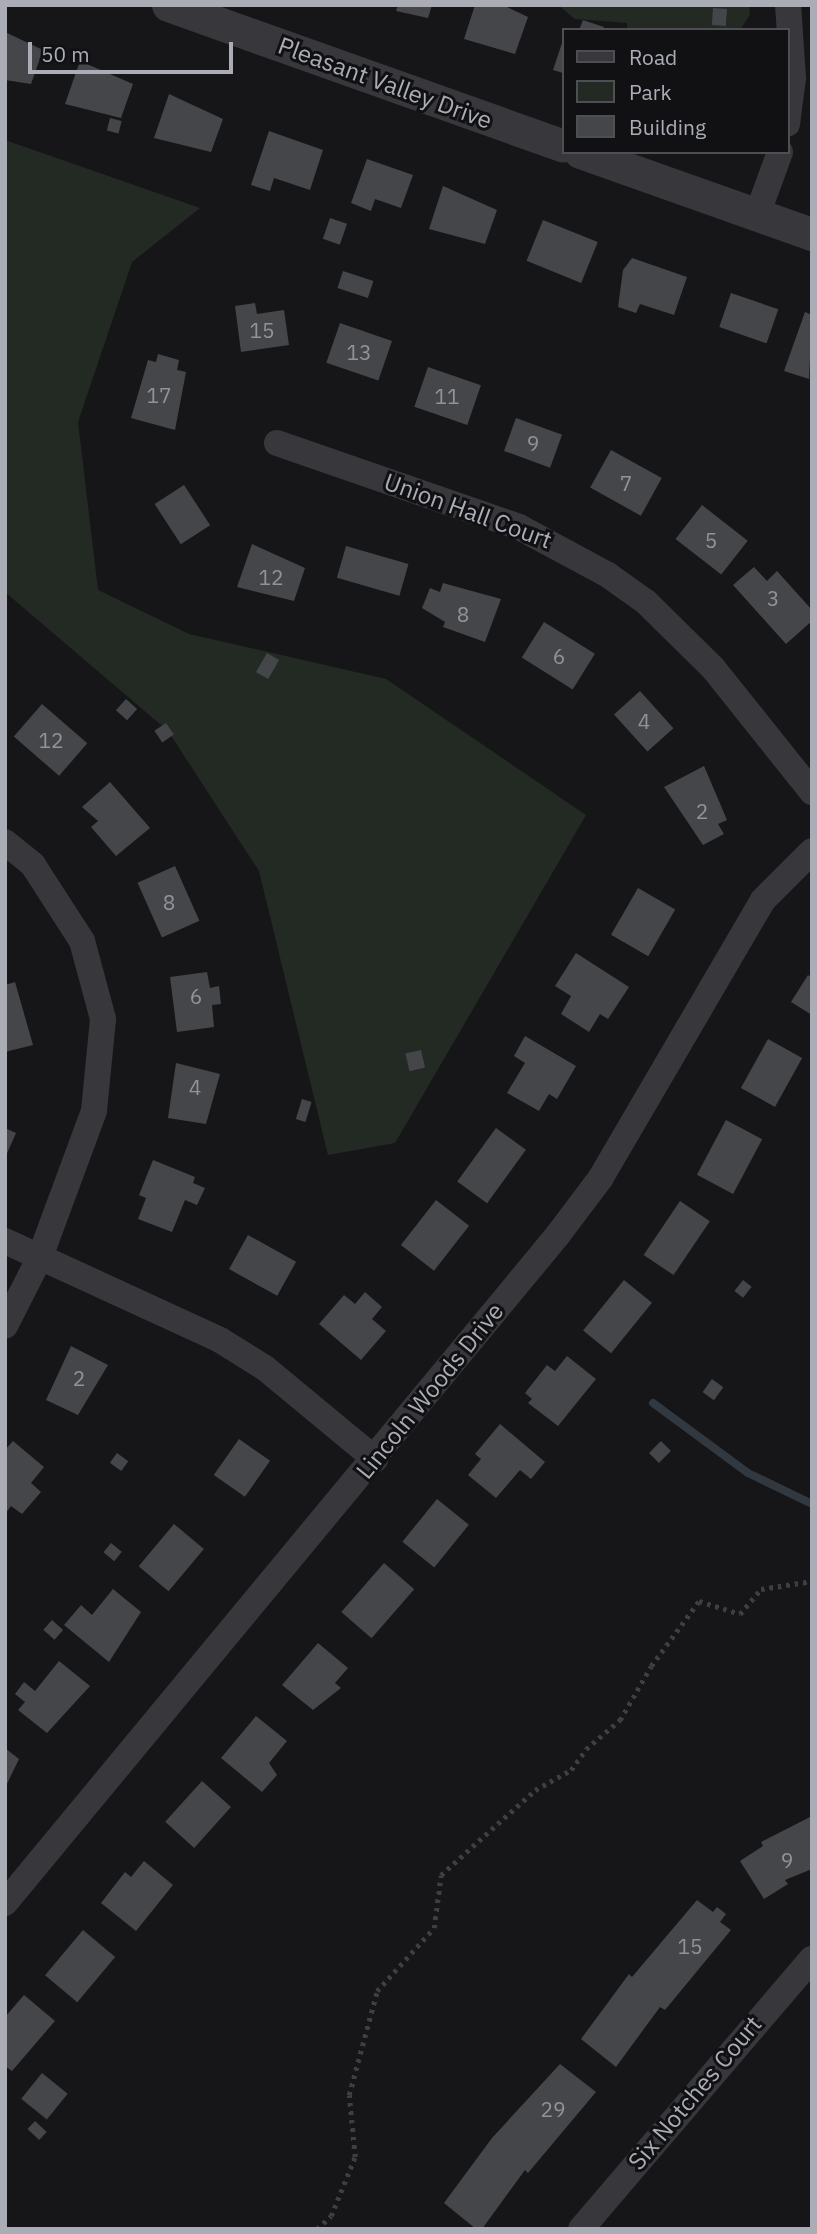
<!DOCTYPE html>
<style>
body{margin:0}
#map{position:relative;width:817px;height:2234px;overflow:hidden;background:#161618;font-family:"IBM Plex Sans",sans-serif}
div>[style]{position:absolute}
.green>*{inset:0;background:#232a24}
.stream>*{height:8px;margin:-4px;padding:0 4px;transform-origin:4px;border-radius:4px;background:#31383f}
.building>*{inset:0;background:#45464a;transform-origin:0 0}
.path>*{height:4.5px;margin-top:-2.25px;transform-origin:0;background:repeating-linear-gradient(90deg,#3e3f43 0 3.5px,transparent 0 8.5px)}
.minor>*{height:26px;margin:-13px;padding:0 13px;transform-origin:13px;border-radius:13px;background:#38383c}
.tertiary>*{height:33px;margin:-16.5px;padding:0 16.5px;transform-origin:16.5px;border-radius:16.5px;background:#38383c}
span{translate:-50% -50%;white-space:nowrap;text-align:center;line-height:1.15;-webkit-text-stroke:6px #111113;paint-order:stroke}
.number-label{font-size:21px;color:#91939b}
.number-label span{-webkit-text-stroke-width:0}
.street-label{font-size:24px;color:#aaadb6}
.frame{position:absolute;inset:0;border:7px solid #aaadb6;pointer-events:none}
.legend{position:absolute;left:562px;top:28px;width:228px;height:126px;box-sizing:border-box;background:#111113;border:2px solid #4e4f54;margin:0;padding:9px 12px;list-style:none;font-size:21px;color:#aaadb6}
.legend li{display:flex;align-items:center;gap:14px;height:35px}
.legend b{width:35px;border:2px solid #4e4f54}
.scale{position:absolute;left:28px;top:42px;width:205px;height:32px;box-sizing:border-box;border:4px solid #aaadb6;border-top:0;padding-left:9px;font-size:21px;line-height:24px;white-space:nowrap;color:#aaadb6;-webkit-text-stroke:5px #111113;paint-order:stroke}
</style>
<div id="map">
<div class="green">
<div style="clip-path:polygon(558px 5px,749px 5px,750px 15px,740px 30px,627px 30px,627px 23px,575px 19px)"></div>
<div style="clip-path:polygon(5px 140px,200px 208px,132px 262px,78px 422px,98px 590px,189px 634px,386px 679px,586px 815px,395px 1143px,328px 1155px,259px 871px,168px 731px,5px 592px)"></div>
</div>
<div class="stream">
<div style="left:653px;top:1403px;width:118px;rotate:36.4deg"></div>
<div style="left:748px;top:1473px;width:71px;rotate:25.8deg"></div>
</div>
<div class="building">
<div style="clip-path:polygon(398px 5px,432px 5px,428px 18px,396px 11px)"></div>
<div style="clip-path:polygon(475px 5px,503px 5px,528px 17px,515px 54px,464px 39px)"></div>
<div style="left:713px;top:8px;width:14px;height:17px;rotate:4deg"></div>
<div style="clip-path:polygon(583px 20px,604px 27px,603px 30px,579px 30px)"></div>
<div style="clip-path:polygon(5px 32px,43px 50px,31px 84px,5px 80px)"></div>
<div style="clip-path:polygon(563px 40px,563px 73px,553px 70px)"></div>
<div style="clip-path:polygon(80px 61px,133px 84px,121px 118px,65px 104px)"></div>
<div style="clip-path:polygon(169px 94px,223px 119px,211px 152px,154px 138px)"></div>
<div style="left:110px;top:118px;width:12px;height:13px;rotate:14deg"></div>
<div style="clip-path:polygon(269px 131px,323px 150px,310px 190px,274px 178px,270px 191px,251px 185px)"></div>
<div style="clip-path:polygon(367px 159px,413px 175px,401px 208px,375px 199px,371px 211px,351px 203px)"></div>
<div style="clip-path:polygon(443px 186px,497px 210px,485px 244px,429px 229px)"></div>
<div style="left:330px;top:218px;width:18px;height:22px;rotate:19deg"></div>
<div style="left:543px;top:220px;width:59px;height:44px;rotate:22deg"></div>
<div style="clip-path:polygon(632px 258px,687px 277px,674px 315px,640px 304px,636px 313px,618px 307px,623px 270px)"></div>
<div style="left:343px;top:271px;width:32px;height:18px;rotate:18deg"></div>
<div style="left:731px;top:293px;width:50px;height:36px;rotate:19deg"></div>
<div style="clip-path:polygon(255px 303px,257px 314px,284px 310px,289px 345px,241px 352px,235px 306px)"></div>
<div style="clip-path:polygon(805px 312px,812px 315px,809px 379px,784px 371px)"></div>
<div style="left:340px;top:323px;width:55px;height:42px;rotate:19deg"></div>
<div style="clip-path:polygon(158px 354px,179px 360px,177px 370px,186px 372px,175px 430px,131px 418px,148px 360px,156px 362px)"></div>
<div style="left:428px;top:367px;width:56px;height:42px;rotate:19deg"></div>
<div style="left:516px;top:418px;width:49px;height:35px;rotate:20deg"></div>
<div style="left:611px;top:450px;width:58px;height:43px;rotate:29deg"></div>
<div style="left:184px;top:485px;width:48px;height:35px;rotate:57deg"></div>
<div style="left:702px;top:505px;width:58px;height:43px;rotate:38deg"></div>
<div style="clip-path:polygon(252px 544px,305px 568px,294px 601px,237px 587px)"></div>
<div style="left:346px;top:546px;width:65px;height:33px;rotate:16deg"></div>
<div style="clip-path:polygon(754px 567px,767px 581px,777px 571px,812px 610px,812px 621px,786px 644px,733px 585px)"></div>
<div style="clip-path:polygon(443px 583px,501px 599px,485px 642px,443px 627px,445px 622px,422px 608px,430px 588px,440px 592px)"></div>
<div style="left:544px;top:622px;width:60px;height:42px;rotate:32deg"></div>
<div style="left:267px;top:653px;width:14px;height:22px;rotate:30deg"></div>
<div style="left:640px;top:691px;width:50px;height:35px;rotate:48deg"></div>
<div style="left:126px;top:699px;width:15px;height:15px;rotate:42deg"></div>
<div style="left:42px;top:704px;width:60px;height:43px;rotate:41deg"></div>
<div style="left:166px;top:723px;width:14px;height:14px;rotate:56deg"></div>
<div style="clip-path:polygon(704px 766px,727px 820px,718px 824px,724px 834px,703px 845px,664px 787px)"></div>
<div style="clip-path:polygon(110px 782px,150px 828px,116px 856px,91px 827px,98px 821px,82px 807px)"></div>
<div style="left:175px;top:866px;width:60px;height:41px;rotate:66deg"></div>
<div style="left:638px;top:888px;width:43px;height:54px;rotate:30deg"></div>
<div style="clip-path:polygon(576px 953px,629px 987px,608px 1019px,600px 1014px,589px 1032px,561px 1014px,571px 996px,555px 986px)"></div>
<div style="clip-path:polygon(207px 972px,210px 988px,219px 986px,221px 1004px,212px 1005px,214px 1027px,177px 1032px,170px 977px)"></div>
<div style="clip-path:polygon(808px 975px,812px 978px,812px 1015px,791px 1002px)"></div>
<div style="clip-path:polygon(15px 982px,33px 1045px,5px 1052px,5px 985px)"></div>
<div style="clip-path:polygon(525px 1036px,576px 1066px,557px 1099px,549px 1094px,539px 1111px,507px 1093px,525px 1063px,514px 1056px)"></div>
<div style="left:768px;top:1039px;width:39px;height:56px;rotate:29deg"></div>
<div style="left:421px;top:1050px;width:18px;height:16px;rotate:77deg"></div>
<div style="clip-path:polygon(176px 1063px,220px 1074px,206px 1124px,168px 1118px)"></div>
<div style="left:302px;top:1099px;width:10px;height:21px;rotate:17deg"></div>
<div style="left:726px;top:1120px;width:41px;height:62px;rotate:28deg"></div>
<div style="clip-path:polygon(5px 1128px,16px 1133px,5px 1158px)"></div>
<div style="left:496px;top:1128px;width:37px;height:66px;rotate:36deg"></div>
<div style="clip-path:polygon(153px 1160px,195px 1177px,193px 1183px,205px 1188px,197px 1205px,185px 1200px,172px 1232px,138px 1219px,146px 1198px,139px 1195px)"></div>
<div style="left:436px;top:1200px;width:42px;height:57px;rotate:38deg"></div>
<div style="left:680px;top:1201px;width:36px;height:65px;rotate:34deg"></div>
<div style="left:248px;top:1235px;width:55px;height:39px;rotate:29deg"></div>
<div style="left:624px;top:1280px;width:36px;height:65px;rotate:39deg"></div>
<div style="left:743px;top:1280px;width:11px;height:14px;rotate:38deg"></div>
<div style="clip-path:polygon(365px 1292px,382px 1307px,372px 1319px,386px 1331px,361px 1360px,319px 1324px,344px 1295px,355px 1304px)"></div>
<div style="clip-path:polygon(71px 1346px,108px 1365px,78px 1415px,46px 1400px)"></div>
<div style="clip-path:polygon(567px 1356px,596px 1379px,558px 1426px,528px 1403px,532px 1399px,525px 1393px,547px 1365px,555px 1371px)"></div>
<div style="left:712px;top:1379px;width:14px;height:16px;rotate:36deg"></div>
<div style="clip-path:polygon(500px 1424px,545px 1462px,531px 1479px,520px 1470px,496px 1498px,468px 1475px,481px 1459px,475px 1454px)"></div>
<div style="left:239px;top:1439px;width:38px;height:44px;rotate:35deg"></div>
<div style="clip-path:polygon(13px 1441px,44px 1467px,31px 1483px,41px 1492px,22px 1514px,11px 1506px,5px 1514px,5px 1450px)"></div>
<div style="left:661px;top:1441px;width:14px;height:17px;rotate:45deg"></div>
<div style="left:117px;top:1453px;width:14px;height:12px;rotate:36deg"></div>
<div style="left:437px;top:1499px;width:41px;height:55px;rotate:39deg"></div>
<div style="left:174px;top:1524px;width:39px;height:55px;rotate:40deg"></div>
<div style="left:111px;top:1543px;width:14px;height:12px;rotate:39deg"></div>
<div style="left:384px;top:1563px;width:40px;height:65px;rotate:41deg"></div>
<div style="clip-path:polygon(113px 1589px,141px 1612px,109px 1662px,64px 1625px,81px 1605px,92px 1615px)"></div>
<div style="left:52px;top:1620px;width:15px;height:13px;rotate:42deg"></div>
<div style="clip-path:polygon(318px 1643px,348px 1668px,335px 1683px,341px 1688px,313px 1710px,282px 1685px)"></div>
<div style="clip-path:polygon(59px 1661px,90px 1686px,47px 1733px,18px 1710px,25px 1702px,15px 1694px,24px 1682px,35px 1691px)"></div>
<div style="clip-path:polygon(256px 1716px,287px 1741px,269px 1763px,277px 1775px,262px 1792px,221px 1758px)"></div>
<div style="clip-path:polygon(5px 1748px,19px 1759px,5px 1788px)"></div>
<div style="left:202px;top:1781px;width:39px;height:55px;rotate:42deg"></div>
<div style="clip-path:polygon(812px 1816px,812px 1869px,785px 1880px,788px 1884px,764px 1899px,740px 1861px,763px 1846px,761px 1842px)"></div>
<div style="clip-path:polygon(144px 1861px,173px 1885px,136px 1931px,101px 1903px,125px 1872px,131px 1877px)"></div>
<div style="clip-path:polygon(697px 1900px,713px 1912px,717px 1907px,726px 1914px,720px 1922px,731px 1930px,665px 2010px,660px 2007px,616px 2067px,581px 2039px,629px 1974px,632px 1977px)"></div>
<div style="left:83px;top:1930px;width:42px;height:59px;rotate:40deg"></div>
<div style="clip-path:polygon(24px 1995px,55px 2021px,12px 2071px,5px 2066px,5px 2017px)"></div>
<div style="clip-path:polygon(560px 2064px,596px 2092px,528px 2173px,525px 2170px,482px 2229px,476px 2229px,444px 2203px,492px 2138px)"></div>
<div style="left:42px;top:2073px;width:33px;height:33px;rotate:39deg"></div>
<div style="left:35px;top:2121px;width:16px;height:11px;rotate:43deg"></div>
</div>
<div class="path">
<div style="left:317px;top:2229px;width:19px;rotate:-43deg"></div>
<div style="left:331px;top:2216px;width:64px;rotate:-67.9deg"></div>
<div style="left:355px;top:2157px;width:62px;rotate:-95.5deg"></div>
<div style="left:349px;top:2095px;width:108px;rotate:-74.9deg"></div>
<div style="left:377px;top:1991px;width:85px;rotate:-47.9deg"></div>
<div style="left:434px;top:1928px;width:53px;rotate:-82.5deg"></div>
<div style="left:441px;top:1875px;width:127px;rotate:-42.1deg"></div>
<div style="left:535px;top:1790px;width:41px;rotate:-29.1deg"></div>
<div style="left:571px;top:1770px;width:26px;rotate:-54deg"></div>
<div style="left:586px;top:1749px;width:45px;rotate:-40.5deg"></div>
<div style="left:620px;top:1720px;width:62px;rotate:-60.1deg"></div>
<div style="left:651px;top:1666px;width:81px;rotate:-53.6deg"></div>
<div style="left:699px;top:1601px;width:43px;rotate:17.6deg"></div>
<div style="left:740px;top:1614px;width:33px;rotate:-50deg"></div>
<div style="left:761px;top:1589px;width:52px;rotate:-8.9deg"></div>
</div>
<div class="minor">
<div style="left:787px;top:124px;width:46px;rotate:-82.6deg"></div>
<div style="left:793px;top:78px;width:73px;rotate:-93.9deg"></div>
<div style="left:757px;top:215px;width:67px;rotate:-69.9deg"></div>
<div style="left:277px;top:443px;width:256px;rotate:19.1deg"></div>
<div style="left:519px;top:527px;width:101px;rotate:28.3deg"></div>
<div style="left:608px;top:575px;width:47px;rotate:35.4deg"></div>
<div style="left:646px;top:602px;width:94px;rotate:44.6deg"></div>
<div style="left:713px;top:668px;width:159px;rotate:51.4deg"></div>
<div style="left:5px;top:842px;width:36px;rotate:39deg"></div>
<div style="left:33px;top:865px;width:90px;rotate:57.2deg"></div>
<div style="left:82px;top:941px;width:81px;rotate:74.9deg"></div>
<div style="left:103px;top:1019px;width:92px;rotate:95.6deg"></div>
<div style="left:94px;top:1111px;width:156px;rotate:110.3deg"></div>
<div style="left:40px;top:1257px;width:77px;rotate:116.9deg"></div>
<div style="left:5px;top:1241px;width:237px;rotate:24.7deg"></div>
<div style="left:220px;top:1340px;width:53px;rotate:31.9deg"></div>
<div style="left:265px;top:1368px;width:143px;rotate:39.6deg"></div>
<div style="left:5px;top:1903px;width:866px;rotate:-50.39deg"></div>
<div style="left:557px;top:1236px;width:71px;rotate:-53deg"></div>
<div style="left:600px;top:1179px;width:323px;rotate:-59.7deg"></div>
<div style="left:763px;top:900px;width:69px;rotate:-45deg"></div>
<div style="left:581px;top:2229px;width:355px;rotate:-49.5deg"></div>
</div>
<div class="tertiary">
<div style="left:168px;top:5px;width:419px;rotate:19.6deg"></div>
<div style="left:580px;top:152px;width:246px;rotate:19.5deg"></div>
</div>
<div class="number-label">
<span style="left:262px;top:330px">15</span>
<span style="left:359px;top:352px">13</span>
<span style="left:159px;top:395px">17</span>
<span style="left:447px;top:396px">11</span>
<span style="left:533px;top:443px">9</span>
<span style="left:626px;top:483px">7</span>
<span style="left:711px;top:540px">5</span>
<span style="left:271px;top:577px">12</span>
<span style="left:773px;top:598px">3</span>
<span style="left:463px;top:614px">8</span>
<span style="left:559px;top:656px">6</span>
<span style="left:644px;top:721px">4</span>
<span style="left:51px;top:740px">12</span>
<span style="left:702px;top:811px">2</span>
<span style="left:169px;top:902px">8</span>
<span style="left:196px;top:996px">6</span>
<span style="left:195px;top:1087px">4</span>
<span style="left:79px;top:1378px">2</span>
<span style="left:787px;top:1860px">9</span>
<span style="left:690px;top:1946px">15</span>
<span style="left:553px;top:2109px">29</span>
</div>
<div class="street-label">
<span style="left:385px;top:83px;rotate:20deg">Pleasant Valley Drive</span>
<span style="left:468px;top:511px;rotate:20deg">Union Hall Court</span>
<span style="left:430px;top:1391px;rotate:-51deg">Lincoln Woods Drive</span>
<span style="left:695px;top:2093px;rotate:-50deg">Six Notches Court</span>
</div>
<div class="frame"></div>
<ul class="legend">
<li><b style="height:9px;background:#38383c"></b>Road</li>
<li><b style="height:19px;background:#232a24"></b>Park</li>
<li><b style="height:19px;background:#45464a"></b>Building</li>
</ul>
<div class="scale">50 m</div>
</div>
